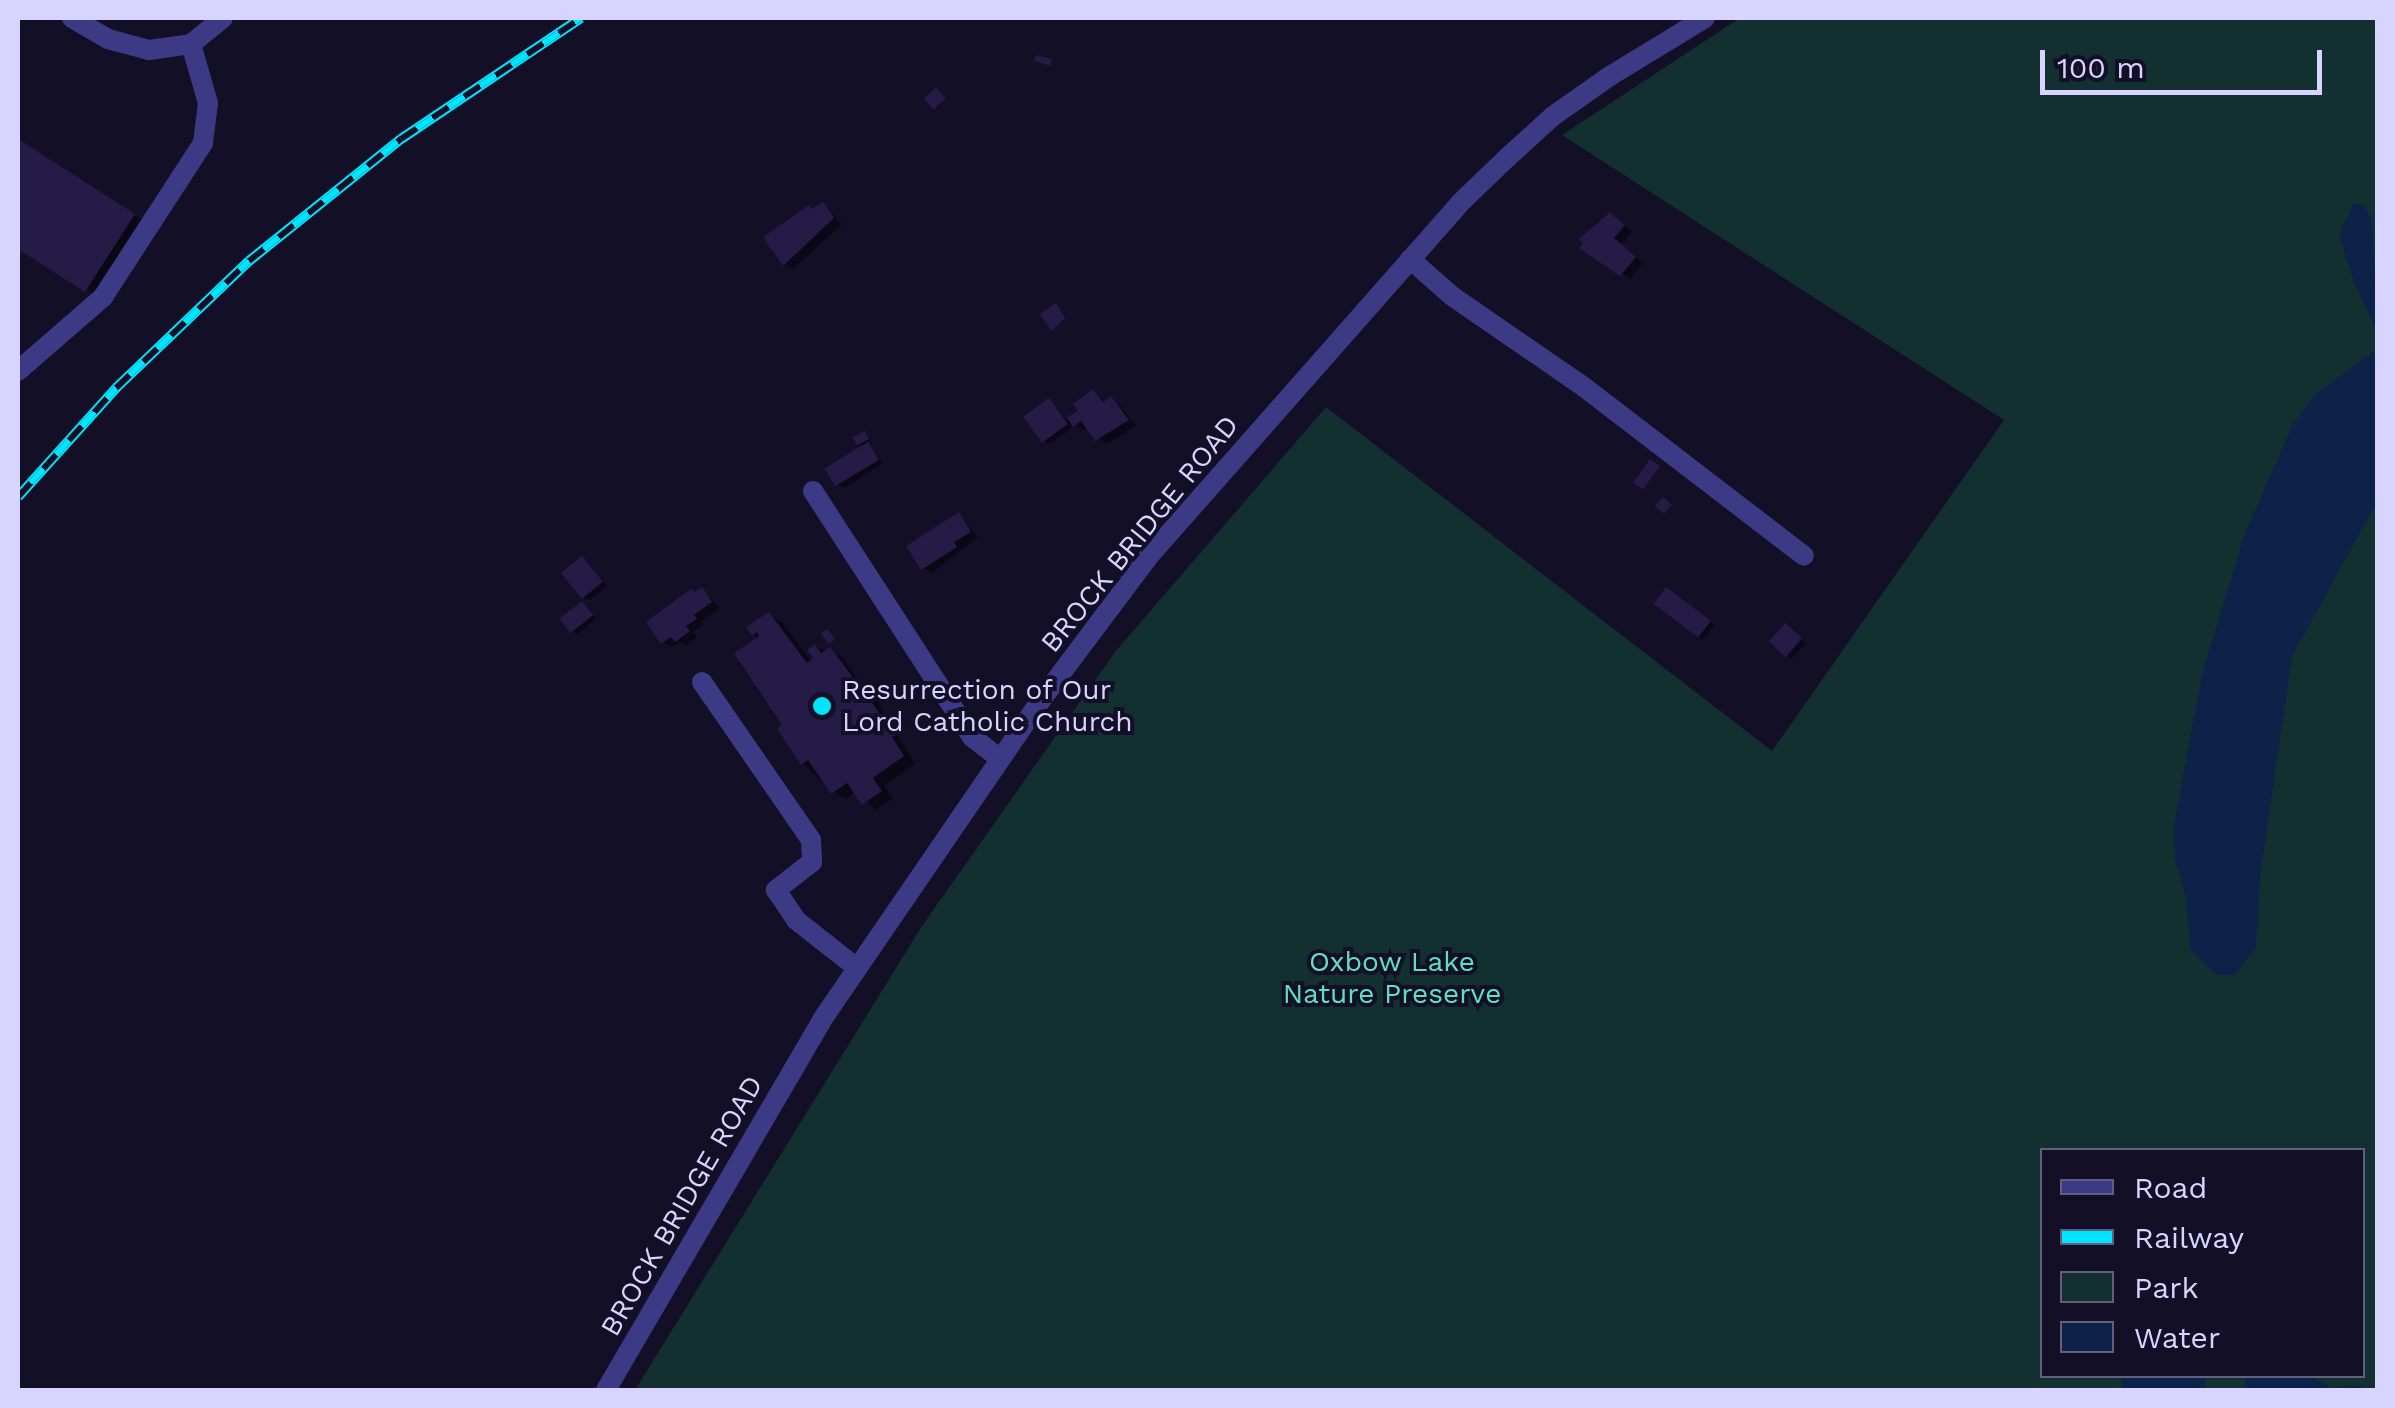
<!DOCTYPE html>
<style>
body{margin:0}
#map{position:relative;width:2395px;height:1408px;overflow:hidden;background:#130f26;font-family:"Work Sans",sans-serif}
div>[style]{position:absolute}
.green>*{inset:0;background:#12302f}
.water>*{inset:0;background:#0c2248;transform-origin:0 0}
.shadow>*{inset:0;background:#0007;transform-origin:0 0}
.building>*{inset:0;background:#241b47;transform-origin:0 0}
.minor>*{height:20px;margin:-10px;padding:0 10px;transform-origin:10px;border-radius:10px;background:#3d3a85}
.rail>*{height:10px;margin-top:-5px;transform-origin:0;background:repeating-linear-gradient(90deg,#130f26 0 19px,#00e5ff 0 38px);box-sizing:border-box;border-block:2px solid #00e5ff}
.dots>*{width:28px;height:28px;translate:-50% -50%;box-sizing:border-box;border:5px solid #130f26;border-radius:50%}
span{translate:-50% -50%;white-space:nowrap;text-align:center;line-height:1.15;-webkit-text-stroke:8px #130f26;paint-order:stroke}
.street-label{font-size:28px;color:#d9d4ff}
.poi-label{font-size:28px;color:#d9d4ff}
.left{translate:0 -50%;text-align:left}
.park-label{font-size:28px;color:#5fe0c0}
.frame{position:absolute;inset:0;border:20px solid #d9d4ff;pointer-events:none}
.legend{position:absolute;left:2040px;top:1148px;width:325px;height:230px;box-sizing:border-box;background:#130f26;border:2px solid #625e7d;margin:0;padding:12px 18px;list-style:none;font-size:30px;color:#d9d4ff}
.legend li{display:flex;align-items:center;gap:20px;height:50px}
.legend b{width:50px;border:2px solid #625e7d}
.scale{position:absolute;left:2040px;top:50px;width:282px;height:45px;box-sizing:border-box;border:5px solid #d9d4ff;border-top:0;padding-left:12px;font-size:30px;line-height:35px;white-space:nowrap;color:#d9d4ff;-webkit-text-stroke:8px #130f26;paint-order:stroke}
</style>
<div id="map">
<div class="green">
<div style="clip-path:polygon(evenodd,1740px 18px,2377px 18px,2377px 1390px,635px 1390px,922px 926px,1115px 652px,1326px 407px,1772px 751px,2004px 420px,1562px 135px,1740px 18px,2042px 1150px,2362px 1150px,2362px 1376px,2042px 1376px,2042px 1150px)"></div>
</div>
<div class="water">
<div style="clip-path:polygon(2353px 204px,2363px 205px,2372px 219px,2377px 332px,2354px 282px,2339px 235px)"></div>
<div style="clip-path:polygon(2377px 349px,2377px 502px,2292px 656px,2261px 869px,2256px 947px,2235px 975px,2217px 975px,2191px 950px,2185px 893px,2175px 859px,2174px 826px,2202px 674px,2244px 536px,2293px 424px,2317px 393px)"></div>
<div style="left:2122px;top:1376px;width:83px;height:14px"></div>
<div style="clip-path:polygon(2247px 1376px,2311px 1376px,2333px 1389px,2349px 1385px,2377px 1390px,2244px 1390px)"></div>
</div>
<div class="shadow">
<div style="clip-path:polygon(18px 141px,146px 223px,98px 297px,18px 246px)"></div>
<div style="clip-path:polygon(823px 205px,842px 224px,793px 269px,784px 264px,814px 211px)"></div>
<div style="clip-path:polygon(1619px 220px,1632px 232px,1621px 245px,1643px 263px,1630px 279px,1587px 243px)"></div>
<div style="clip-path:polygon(1094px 392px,1107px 403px,1111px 400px,1120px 405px,1136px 426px,1106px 444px,1088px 427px,1084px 430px,1075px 425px,1050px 444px,1044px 441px,1049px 401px,1068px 422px,1081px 411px)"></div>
<div style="clip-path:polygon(866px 435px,870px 440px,865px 443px,883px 463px,844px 488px,838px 485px,864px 447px,859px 444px)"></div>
<div style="clip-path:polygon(959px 515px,978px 537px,932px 573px,923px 568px)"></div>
<div style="clip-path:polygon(582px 559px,607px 586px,590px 600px,584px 597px)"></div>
<div style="clip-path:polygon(702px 590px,720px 608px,701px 621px,704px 624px,693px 632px,697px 637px,686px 645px,680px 642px,672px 647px,663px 642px)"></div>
<div style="left:1672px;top:593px;width:53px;height:19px;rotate:37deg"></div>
<div style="clip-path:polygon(582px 604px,596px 619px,578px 634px,573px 631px)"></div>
<div style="clip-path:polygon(769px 615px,782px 622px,812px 662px,817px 659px,815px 647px,843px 657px,859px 681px,869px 687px,915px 764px,884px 785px,893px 798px,876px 810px,856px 792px,846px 799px,833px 792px,803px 763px,786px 726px,760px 638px,753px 634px)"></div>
<div style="clip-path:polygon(1790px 629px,1806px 643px,1791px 659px,1786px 656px)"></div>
</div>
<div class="building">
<div style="clip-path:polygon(1036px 55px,1052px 59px,1050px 66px,1034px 61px)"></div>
<div style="left:936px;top:87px;width:15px;height:17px;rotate:48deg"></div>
<div style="clip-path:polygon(18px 139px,135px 214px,85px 292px,18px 249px)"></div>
<div style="clip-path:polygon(823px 202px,834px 218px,783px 266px,763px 237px,809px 205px,812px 209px)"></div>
<div style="clip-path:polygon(1610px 212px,1625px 225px,1614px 238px,1636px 257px,1620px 276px,1579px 248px,1583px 243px,1579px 239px)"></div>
<div style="clip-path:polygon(1056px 303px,1065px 318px,1051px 331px,1040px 314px)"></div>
<div style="clip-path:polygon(1093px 389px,1103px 402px,1111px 396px,1129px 420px,1095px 441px,1081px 421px,1073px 427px,1067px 418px,1078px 411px,1073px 404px)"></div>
<div style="left:1049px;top:398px;width:32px;height:32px;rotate:54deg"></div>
<div style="left:865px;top:431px;width:9px;height:14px;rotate:63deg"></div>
<div style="left:868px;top:442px;width:21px;height:51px;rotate:59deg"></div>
<div style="left:1650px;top:459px;width:12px;height:29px;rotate:35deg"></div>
<div style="left:1663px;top:497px;width:12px;height:12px;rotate:42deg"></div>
<div style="clip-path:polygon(959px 512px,971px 532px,954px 542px,957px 547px,921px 570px,906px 546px)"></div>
<div style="left:582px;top:556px;width:33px;height:27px;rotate:51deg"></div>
<div style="clip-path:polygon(702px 587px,712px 602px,694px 615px,697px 619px,686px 626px,690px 631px,675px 642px,671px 637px,661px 644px,646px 622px,692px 588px,694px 592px)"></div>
<div style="left:1666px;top:587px;width:56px;height:21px;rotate:37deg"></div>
<div style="left:582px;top:601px;width:18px;height:29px;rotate:52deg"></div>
<div style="clip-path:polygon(769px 612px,807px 663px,813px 658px,807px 650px,815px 644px,821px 653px,830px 647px,896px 735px,892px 737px,904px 756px,873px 778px,882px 791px,862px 805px,847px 783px,831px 794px,808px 760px,801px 765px,777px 729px,782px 725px,734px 653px,759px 636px,757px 632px,752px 636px,746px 627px)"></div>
<div style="left:1785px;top:623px;width:23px;height:25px;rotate:41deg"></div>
<div style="left:827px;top:629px;width:13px;height:8px;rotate:51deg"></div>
</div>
<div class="minor">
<div style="left:72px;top:18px;width:42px;rotate:30.3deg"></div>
<div style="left:108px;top:39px;width:42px;rotate:15deg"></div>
<div style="left:149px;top:50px;width:42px;rotate:-8.1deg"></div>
<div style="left:191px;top:44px;width:41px;rotate:-39.1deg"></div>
<div style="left:1410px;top:259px;width:56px;rotate:41.4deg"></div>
<div style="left:1452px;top:296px;width:160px;rotate:34.6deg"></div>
<div style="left:1584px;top:387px;width:277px;rotate:37.5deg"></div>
<div style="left:18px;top:371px;width:113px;rotate:-41deg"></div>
<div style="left:103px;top:297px;width:184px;rotate:-57deg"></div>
<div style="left:203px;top:143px;width:40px;rotate:-82.9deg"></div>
<div style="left:208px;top:103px;width:61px;rotate:-106.1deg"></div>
<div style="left:813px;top:491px;width:293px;rotate:57.1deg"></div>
<div style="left:972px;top:737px;width:36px;rotate:38deg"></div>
<div style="left:702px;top:682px;width:192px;rotate:55.4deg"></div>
<div style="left:811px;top:840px;width:22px;rotate:87deg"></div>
<div style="left:812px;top:862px;width:46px;rotate:142.1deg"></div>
<div style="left:776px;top:890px;width:36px;rotate:56deg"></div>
<div style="left:796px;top:920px;width:78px;rotate:38.2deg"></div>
<div style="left:606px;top:1390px;width:436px;rotate:-59.7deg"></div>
<div style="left:826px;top:1014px;width:381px;rotate:-55.6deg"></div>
<div style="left:1041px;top:700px;width:181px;rotate:-53.1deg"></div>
<div style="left:1150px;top:555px;width:469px;rotate:-48.6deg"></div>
<div style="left:1460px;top:203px;width:66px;rotate:-43.8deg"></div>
<div style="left:1508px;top:157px;width:61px;rotate:-42.3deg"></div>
<div style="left:1553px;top:116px;width:70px;rotate:-35.1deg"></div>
<div style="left:1610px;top:76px;width:111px;rotate:-31.4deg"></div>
</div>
<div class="rail">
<div style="left:18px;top:497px;width:147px;rotate:-48deg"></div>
<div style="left:116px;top:388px;width:184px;rotate:-43.7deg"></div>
<div style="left:249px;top:261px;width:195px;rotate:-38.8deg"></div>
<div style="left:401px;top:139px;width:217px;rotate:-33.9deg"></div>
</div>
<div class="dots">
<div style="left:822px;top:706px;background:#00e5ff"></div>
</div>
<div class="street-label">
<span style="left:1140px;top:534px;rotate:-51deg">BROCK BRIDGE ROAD</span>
<span style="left:682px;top:1206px;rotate:-60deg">BROCK BRIDGE ROAD</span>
</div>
<div class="poi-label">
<span class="left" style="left:842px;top:706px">Resurrection of Our<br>Lord Catholic Church</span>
</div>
<div class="park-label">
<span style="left:1392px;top:978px">Oxbow Lake<br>Nature Preserve</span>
</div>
<div class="frame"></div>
<ul class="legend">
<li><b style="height:12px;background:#3d3a85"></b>Road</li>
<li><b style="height:12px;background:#00e5ff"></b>Railway</li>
<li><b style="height:28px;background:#12302f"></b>Park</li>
<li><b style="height:28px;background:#0c2248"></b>Water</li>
</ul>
<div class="scale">100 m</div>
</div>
